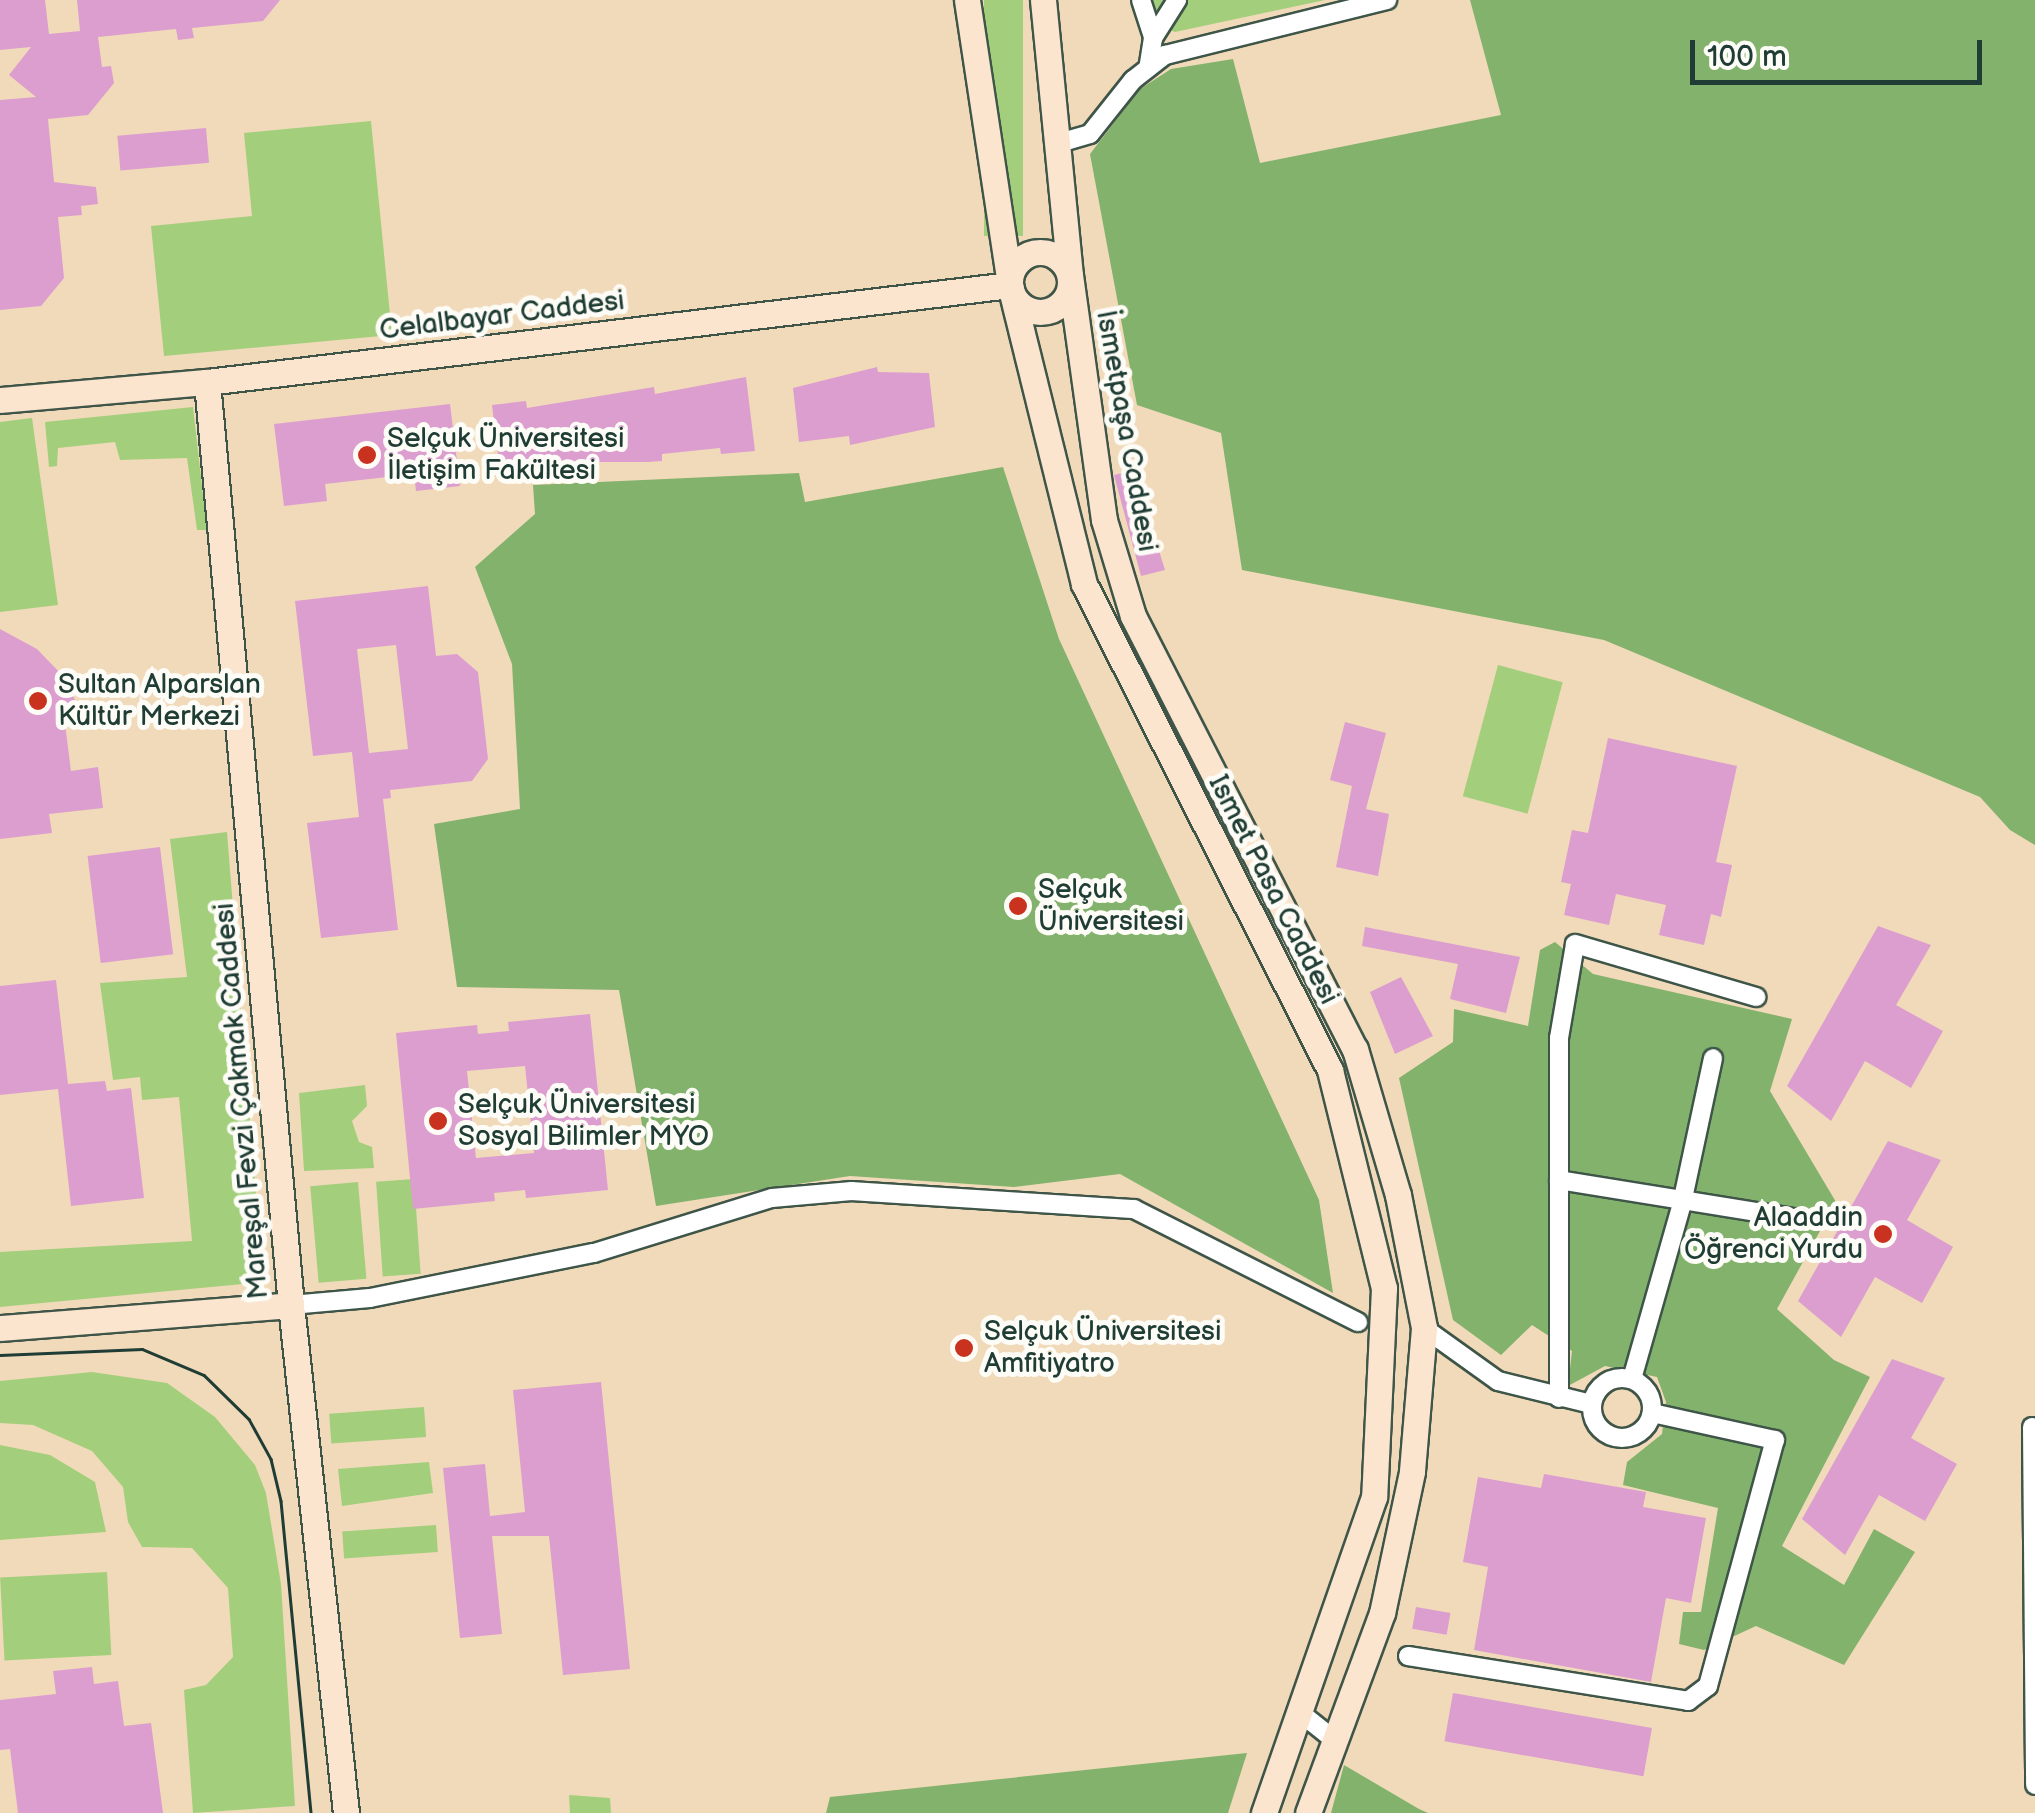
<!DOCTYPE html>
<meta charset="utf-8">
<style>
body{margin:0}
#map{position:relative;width:2035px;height:1813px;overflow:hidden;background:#f1daba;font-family:"Balsamiq Sans",sans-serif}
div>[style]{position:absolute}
.green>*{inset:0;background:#a3cf7c;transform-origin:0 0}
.forest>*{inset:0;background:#82b26c}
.building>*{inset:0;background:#dc9ece;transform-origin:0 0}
.roads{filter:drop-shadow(2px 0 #3e5548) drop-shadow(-2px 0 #3e5548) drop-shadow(0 2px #3e5548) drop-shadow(0 -2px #3e5548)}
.street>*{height:18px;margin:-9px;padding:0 9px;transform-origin:9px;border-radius:9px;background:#fff}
.street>.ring{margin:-9px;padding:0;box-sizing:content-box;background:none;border:18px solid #fff;border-radius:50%}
.secondary>*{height:25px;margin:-12.5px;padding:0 12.5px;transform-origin:12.5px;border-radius:12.5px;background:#fce5cf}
.secondary>.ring{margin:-12.5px;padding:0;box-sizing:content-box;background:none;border:25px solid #fce5cf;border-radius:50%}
.tram>*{height:2.5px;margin:-1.25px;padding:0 1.25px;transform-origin:1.25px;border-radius:1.25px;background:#1f3d34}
.dots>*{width:28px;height:28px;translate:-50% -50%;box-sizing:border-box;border:5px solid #fdfcf7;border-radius:50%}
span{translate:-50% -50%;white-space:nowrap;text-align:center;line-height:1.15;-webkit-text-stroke:10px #fdfcf7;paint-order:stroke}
.street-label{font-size:28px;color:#1f3d34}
.poi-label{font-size:28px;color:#1f3d34}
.left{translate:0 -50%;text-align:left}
.right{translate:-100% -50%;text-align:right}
.scale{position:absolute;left:1690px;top:40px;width:292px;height:45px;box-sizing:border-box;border:5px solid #1f3d34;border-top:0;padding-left:12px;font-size:30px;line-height:35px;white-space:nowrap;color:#1f3d34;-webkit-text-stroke:8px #fdfcf7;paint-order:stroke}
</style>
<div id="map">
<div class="green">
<div style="left:984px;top:0;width:39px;height:236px"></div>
<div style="clip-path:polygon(1143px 0,1325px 0,1175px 32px,1162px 27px)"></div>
<div style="clip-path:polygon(371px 121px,392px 335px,164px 356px,151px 226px,252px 216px,244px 133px)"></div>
<div style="clip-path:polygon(193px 407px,207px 530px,197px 530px,187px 458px,120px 460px,115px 442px,58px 448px,57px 466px,49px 467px,45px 422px)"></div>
<div style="clip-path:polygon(32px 418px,58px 605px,0 612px,0 422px)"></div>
<div style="left:1498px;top:665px;width:67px;height:136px;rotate:15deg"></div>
<div style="clip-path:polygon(227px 832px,263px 1282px,0 1307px,0 1252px,192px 1241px,179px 1097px,142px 1100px,140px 1077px,113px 1080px,100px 983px,187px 977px,170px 839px)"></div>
<div style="clip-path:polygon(365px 1085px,367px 1106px,352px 1121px,359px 1142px,372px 1147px,374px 1168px,304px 1171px,299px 1093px)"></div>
<div style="left:414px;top:1179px;width:95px;height:38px;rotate:86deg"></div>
<div style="left:358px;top:1182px;width:97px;height:48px;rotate:85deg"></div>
<div style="clip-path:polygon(92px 1372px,167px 1383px,215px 1417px,255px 1465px,266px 1493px,281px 1584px,295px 1806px,193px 1813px,184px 1690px,206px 1685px,233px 1657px,228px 1588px,192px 1548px,142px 1547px,128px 1522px,123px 1487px,92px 1451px,33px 1425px,0 1423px,0 1381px)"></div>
<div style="left:424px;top:1407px;width:30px;height:95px;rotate:86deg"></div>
<div style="clip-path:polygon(0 1445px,50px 1455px,95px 1482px,106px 1532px,0 1540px)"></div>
<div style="clip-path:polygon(429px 1462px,433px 1493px,342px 1506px,338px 1469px)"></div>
<div style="left:436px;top:1525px;width:27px;height:94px;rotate:86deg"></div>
<div style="left:107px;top:1572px;width:83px;height:107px;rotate:87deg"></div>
<div style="clip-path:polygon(569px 1795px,610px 1798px,611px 1813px,570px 1813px)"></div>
</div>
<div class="forest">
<div style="clip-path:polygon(1470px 0,2035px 0,2035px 845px,2010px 830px,1980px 797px,1604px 640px,1242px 570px,1221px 433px,1137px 405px,1090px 154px,1140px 89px,1171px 69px,1233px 59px,1260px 163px,1501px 115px)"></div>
<div style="clip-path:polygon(1003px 467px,1059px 639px,1319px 1200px,1333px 1293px,1120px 1174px,1014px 1187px,850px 1176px,656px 1206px,619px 990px,457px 987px,434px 824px,520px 809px,512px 664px,475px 567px,535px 514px,533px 485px,799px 473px,805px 502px)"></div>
<div style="clip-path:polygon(1555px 942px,1593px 974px,1792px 1019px,1770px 1091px,1836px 1202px,1777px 1309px,1834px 1360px,1870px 1377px,1782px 1546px,1844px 1585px,1874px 1529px,1915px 1552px,1844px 1665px,1756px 1626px,1704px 1650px,1679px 1644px,1683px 1612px,1701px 1612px,1718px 1508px,1623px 1485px,1627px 1462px,1662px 1434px,1666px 1402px,1657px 1377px,1605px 1366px,1568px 1386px,1572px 1351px,1532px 1325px,1501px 1355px,1453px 1320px,1399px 1078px,1453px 1042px,1454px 1009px,1528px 1026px,1540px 950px)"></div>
<div style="clip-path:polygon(1247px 1753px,1228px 1813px,826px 1813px,830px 1797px)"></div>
<div style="clip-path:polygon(1344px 1765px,1419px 1809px,1428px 1813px,1331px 1813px)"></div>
</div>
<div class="building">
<div style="clip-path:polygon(0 0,45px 0,49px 34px,80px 31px,77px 0,280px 0,263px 21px,192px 28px,194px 38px,178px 40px,176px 29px,98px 37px,102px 67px,111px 66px,114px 83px,88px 115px,48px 119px,54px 182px,96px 187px,98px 204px,81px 206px,82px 215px,58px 217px,64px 278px,41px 306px,0 310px,0 100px,36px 97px,9px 75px,31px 47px,0 50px)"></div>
<div style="left:206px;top:128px;width:35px;height:89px;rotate:85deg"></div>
<div style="clip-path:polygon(877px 367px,878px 372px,929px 373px,935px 427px,850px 445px,849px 436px,799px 442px,793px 388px)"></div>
<div style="clip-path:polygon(746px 377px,755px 451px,721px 454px,720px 448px,662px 454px,662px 461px,648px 462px,592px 462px,501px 479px,492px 405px,526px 401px,527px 408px,654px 387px,655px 394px)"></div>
<div style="clip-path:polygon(450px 404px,460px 486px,416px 491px,414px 474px,325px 484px,327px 501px,284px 506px,274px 424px)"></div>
<div style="clip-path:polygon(1134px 470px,1165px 570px,1141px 576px,1114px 475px)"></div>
<div style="clip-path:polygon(evenodd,428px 586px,436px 656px,457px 654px,478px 672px,488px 759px,472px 781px,390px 790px,391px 798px,383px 799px,398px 930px,321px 938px,307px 823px,359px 817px,352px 752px,313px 756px,295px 601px,428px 586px,396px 645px,408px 749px,369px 753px,357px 649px,396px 645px)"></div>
<div style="clip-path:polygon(0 629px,37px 649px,63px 676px,77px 704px,64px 716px,71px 771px,98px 767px,103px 808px,49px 814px,52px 833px,0 839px)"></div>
<div style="clip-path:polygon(1345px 722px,1386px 733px,1366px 809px,1389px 814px,1378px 876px,1336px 867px,1352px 786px,1330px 780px)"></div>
<div style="clip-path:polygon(1608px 738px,1737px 766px,1716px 862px,1732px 865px,1721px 917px,1711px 914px,1704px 945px,1659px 935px,1666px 905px,1616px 894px,1609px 925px,1564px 915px,1571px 884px,1561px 882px,1572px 830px,1588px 833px)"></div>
<div style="left:160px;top:847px;width:108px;height:73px;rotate:83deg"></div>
<div style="clip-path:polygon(1878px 926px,1931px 945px,1896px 1005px,1943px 1031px,1911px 1088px,1865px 1061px,1831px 1121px,1787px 1086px)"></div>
<div style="clip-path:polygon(1365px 927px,1520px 957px,1506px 1013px,1450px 999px,1458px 964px,1362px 946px)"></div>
<div style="clip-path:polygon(1401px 977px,1433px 1036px,1395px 1054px,1370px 992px)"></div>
<div style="clip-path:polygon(56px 980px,68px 1084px,105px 1081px,107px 1091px,131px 1088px,144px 1198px,71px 1206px,58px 1089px,0 1095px,0 986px)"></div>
<div style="clip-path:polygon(evenodd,590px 1014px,608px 1190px,526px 1198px,525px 1190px,494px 1193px,495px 1201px,413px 1209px,396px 1033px,477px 1025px,478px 1034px,509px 1031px,508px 1022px,590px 1014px,525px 1066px,534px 1153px,476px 1158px,467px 1071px,525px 1066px)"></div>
<div style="clip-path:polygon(1888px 1141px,1941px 1160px,1907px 1220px,1953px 1247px,1922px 1303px,1875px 1277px,1841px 1337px,1798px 1301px)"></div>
<div style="clip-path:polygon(1892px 1359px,1945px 1378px,1911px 1438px,1957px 1464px,1925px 1521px,1879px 1495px,1845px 1555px,1802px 1519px)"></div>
<div style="clip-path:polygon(601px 1382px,630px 1669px,563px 1675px,549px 1536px,492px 1536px,502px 1634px,460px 1638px,443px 1468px,485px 1464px,490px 1516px,525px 1512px,513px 1390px)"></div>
<div style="clip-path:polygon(1544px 1474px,1646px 1492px,1643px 1507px,1706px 1518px,1691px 1603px,1666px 1598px,1651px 1682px,1474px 1650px,1488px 1567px,1463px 1562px,1478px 1477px,1541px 1488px)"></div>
<div style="left:1416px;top:1607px;width:35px;height:22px;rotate:10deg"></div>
<div style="clip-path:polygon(92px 1667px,94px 1684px,118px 1681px,124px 1726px,151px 1723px,163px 1813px,18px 1813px,10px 1749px,0 1750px,0 1700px,56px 1694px,53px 1671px)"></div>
<div style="left:1453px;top:1693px;width:202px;height:49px;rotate:10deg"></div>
</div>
<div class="roads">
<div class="street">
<div style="left:1141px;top:0;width:40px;rotate:72deg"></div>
<div style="left:1153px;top:38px;width:30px;rotate:99deg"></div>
<div style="left:1153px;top:38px;width:45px;rotate:-57.7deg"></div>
<div style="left:1059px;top:143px;width:32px;rotate:-16deg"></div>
<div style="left:1090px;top:134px;width:69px;rotate:-51.5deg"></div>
<div style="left:1133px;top:80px;width:41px;rotate:-38deg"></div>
<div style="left:1165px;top:55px;width:229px;rotate:-13.9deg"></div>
<div style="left:1559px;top:1180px;width:245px;rotate:9.2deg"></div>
<div style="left:291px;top:1305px;width:79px;rotate:-5.1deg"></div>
<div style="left:370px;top:1298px;width:228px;rotate:-11.4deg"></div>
<div style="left:594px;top:1253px;width:186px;rotate:-17.2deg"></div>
<div style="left:772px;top:1198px;width:80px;rotate:-5deg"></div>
<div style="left:852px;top:1191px;width:283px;rotate:3.7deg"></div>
<div style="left:1134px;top:1209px;width:251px;rotate:26.8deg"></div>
<div style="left:1424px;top:1328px;width:91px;rotate:35.6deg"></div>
<div style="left:1498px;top:1381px;width:96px;rotate:13.9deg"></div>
<div class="ring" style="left:1592px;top:1378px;width:42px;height:42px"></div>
<div style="left:1632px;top:1379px;width:183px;rotate:-74.1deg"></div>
<div style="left:1682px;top:1203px;width:148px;rotate:-77.9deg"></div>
<div style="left:1559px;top:1398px;width:360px;rotate:-90deg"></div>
<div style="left:1559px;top:1038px;width:95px;rotate:-80.3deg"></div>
<div style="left:1575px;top:944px;width:189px;rotate:16.3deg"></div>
<div style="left:2032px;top:1427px;width:358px;rotate:89.5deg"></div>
<div style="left:1408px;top:1656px;width:284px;rotate:9.1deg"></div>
<div style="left:1688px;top:1701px;width:25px;rotate:-37deg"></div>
<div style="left:1708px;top:1686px;width:255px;rotate:-74.8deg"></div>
<div style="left:1775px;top:1440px;width:126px;rotate:-167.6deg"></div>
<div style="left:1298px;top:1711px;width:43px;rotate:38.5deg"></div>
</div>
<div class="secondary">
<div style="left:967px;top:0;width:288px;rotate:81.4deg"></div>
<div style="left:1010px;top:285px;width:308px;rotate:76.1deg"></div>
<div style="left:1084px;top:584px;width:545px;rotate:63.15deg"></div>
<div style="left:1330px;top:1070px;width:225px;rotate:76.1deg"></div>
<div style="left:1384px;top:1288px;width:209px;rotate:92.7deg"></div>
<div style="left:1374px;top:1497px;width:335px;rotate:109.2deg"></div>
<div style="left:1043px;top:0;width:276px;rotate:84.4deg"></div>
<div style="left:1070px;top:275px;width:247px;rotate:82.1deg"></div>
<div style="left:1104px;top:520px;width:100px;rotate:73.2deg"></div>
<div style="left:1133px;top:616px;width:487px;rotate:62.9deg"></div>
<div style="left:1355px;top:1049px;width:152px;rotate:73.6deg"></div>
<div style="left:1398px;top:1195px;width:136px;rotate:78.9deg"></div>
<div style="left:1424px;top:1328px;width:144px;rotate:94.8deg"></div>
<div style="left:1412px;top:1472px;width:144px;rotate:102deg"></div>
<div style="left:1382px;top:1613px;width:213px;rotate:110.3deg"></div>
<div class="ring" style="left:1010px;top:252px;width:35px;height:35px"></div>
<div style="left:207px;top:382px;width:927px;rotate:84.8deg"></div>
<div style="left:291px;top:1305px;width:511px;rotate:83.82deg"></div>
<div style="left:0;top:400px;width:208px;rotate:-5deg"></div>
<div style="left:207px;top:382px;width:809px;rotate:-6.89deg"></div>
<div style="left:0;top:1328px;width:292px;rotate:-4.5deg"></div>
</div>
</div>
<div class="tram">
<div style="left:0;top:1355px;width:142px;rotate:-2.4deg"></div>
<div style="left:142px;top:1349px;width:67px;rotate:22.8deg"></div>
<div style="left:204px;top:1375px;width:63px;rotate:44.4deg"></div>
<div style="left:249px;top:1419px;width:46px;rotate:61.2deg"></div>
<div style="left:271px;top:1459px;width:43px;rotate:76.6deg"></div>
<div style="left:281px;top:1501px;width:313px;rotate:84.5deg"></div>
</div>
<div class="dots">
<div style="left:367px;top:455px;background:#c8321e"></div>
<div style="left:38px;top:701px;background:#c8321e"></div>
<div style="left:1018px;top:906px;background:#c8321e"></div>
<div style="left:438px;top:1121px;background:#c8321e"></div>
<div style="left:1883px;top:1234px;background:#c8321e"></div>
<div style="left:964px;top:1348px;background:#c8321e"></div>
</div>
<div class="street-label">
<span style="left:502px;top:316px;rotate:-7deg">Celalbayar Caddesi</span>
<span style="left:1126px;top:431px;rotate:80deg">İsmetpaşa Caddesi</span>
<span style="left:1273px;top:890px;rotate:63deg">Ismet Pasa Caddesi</span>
<span style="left:242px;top:1101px;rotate:-95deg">Mareşal Fevzi Çakmak Caddesi</span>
</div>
<div class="poi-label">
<span class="left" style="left:387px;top:455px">Selçuk Üniversitesi<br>İletişim Fakültesi</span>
<span class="left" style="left:58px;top:701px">Sultan Alparslan<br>Kültür Merkezi</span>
<span class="left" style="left:1038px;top:906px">Selçuk<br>Üniversitesi</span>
<span class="left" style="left:458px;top:1121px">Selçuk Üniversitesi<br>Sosyal Bilimler MYO</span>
<span class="right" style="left:1863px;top:1234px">Alaaddin<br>Öğrenci Yurdu</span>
<span class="left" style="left:984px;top:1348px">Selçuk Üniversitesi<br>Amfitiyatro</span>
</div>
<div class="scale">100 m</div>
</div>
